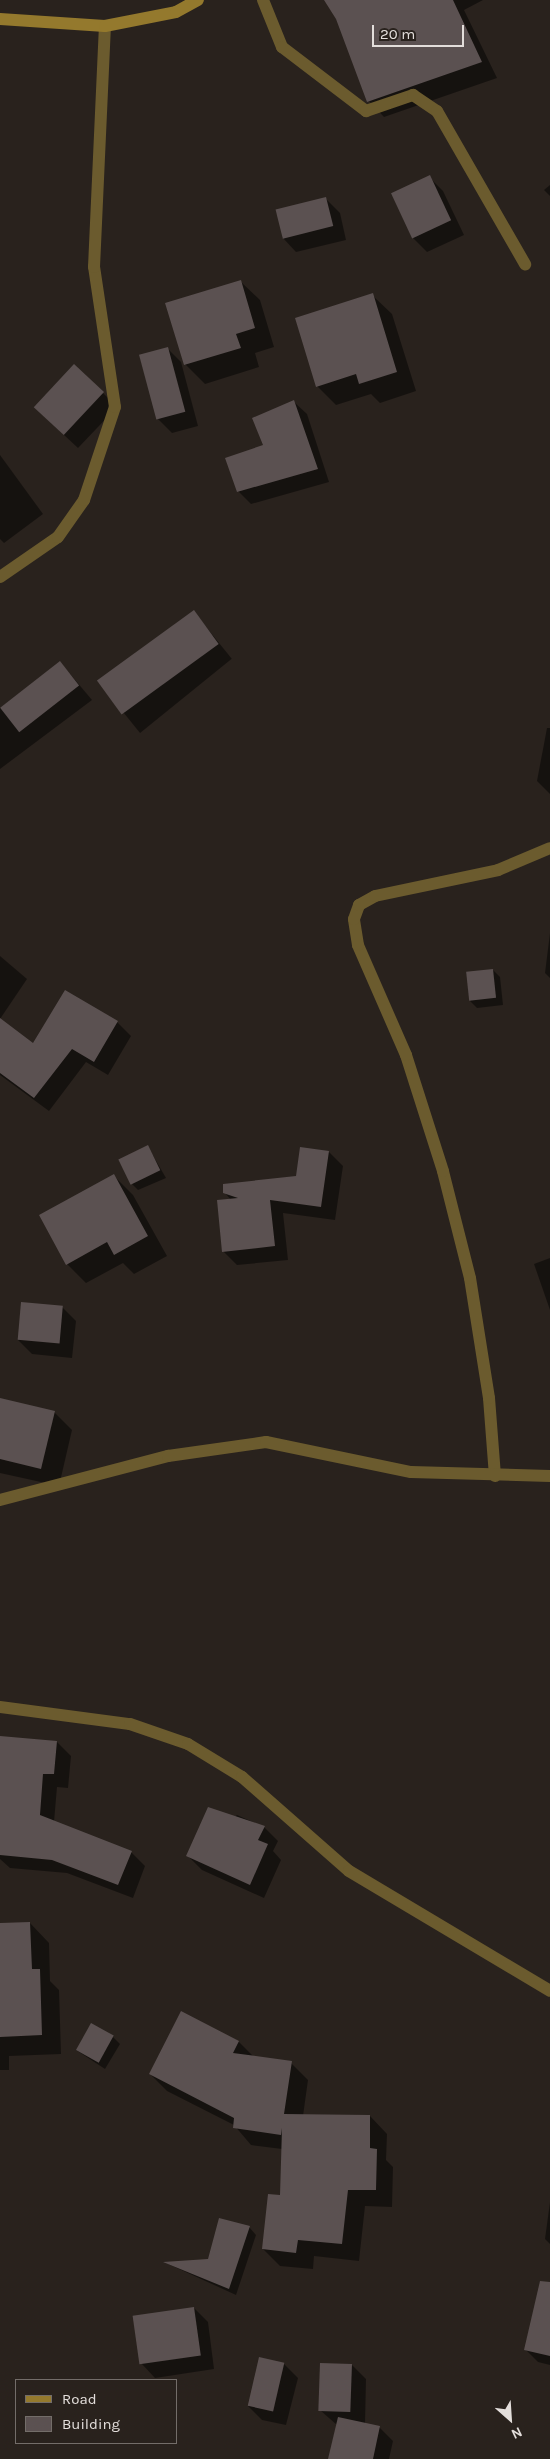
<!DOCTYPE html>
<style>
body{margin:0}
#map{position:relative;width:550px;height:2459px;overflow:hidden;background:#29221d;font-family:Karla,sans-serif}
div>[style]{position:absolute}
.shadow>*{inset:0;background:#0007;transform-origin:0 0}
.building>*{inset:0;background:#5b5151;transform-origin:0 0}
.minor>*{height:12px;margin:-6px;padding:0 6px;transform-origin:6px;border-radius:6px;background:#6b5b2e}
.secondary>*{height:12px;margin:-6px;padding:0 6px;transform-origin:6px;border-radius:6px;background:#94792d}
span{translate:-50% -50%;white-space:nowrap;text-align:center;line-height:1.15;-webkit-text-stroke:4px #29221d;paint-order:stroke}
.legend{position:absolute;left:15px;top:2379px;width:162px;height:65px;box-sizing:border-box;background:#29221d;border:1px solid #736d69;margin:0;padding:6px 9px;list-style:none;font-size:15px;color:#e3dedb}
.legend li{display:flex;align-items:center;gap:10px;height:25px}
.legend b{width:25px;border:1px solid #736d69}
.north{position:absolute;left:485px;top:2394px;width:50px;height:50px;-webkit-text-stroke:4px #29221d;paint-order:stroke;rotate:154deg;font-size:14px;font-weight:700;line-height:20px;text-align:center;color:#e3dedb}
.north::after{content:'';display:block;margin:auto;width:18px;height:22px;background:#e3dedb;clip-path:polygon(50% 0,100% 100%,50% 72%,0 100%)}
.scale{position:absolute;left:372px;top:25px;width:92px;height:22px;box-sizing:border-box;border:2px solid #e3dedb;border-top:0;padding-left:6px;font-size:15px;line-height:18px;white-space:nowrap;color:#e3dedb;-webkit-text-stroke:4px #29221d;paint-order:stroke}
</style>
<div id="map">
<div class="shadow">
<div style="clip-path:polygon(326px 0,483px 0,464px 10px,497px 78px,384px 117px,369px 101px,337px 18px)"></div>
<div style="clip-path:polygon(429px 177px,443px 191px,464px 235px,427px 252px,413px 238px)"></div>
<div style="clip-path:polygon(550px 185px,550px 196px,544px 190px)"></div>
<div style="clip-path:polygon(326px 199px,340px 213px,346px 240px,296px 252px,282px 237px)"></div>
<div style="clip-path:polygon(240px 281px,260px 300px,274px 347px,255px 353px,259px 367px,205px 384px,185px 364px)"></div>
<div style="clip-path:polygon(372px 295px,392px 314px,416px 391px,380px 403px,371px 394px,336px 405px,317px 386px)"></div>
<div style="clip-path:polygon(167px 348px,181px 362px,198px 426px,172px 433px,158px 419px)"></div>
<div style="clip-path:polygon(103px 393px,117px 407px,78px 448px,49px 421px)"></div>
<div style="clip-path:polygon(294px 402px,307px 414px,329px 482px,251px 504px,238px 491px)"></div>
<div style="clip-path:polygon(0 455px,43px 514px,4px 543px,0 539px)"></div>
<div style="left:194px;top:612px;width:60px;height:118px;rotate:51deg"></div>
<div style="clip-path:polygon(60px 662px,92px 700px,0 769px,0 708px)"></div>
<div style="clip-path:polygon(547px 728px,550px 728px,550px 794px,537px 781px)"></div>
<div style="clip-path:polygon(550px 933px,550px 978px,545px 973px)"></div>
<div style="clip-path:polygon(0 956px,27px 979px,0 1019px)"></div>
<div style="clip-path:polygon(493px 970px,500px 977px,503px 1005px,477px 1008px,470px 1001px)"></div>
<div style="clip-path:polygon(117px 1022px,131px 1036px,108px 1075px,86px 1062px,49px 1111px,0 1075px,0 1025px,34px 1045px)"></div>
<div style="clip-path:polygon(148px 1147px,166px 1178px,138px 1190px,131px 1183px)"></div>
<div style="clip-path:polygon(329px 1152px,343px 1166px,335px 1220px,283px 1213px,288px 1260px,237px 1265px,223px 1251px,231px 1200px,225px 1193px,297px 1177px)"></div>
<div style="clip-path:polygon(114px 1176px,133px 1195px,167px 1256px,134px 1274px,123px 1263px,86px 1283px,67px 1264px)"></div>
<div style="clip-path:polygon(550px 1258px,550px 1310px,534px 1264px)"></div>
<div style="clip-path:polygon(62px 1307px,76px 1321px,72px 1358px,32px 1354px,18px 1340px)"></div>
<div style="clip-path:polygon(0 1400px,54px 1412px,72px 1430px,59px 1486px,0 1473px)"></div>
<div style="clip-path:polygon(0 1738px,57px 1742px,71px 1756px,68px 1788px,57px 1787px,54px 1822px,131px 1852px,145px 1866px,133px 1898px,67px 1873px,10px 1868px,0 1859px)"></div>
<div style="clip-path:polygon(237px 1815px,264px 1827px,278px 1841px,273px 1851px,281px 1860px,264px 1898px,202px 1870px,188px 1856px)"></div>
<div style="clip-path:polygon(30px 1923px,49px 1943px,50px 1981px,59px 1990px,61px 2054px,9px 2056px,9px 2070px,0 2070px,0 1924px)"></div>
<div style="clip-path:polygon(113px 2037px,120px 2044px,105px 2069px,76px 2050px)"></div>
<div style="clip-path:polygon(239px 2042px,254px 2057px,291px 2063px,308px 2080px,303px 2116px,370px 2116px,387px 2134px,386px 2160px,393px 2167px,392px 2207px,365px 2206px,359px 2261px,314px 2256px,313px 2269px,280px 2266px,263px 2249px,281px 2196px,282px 2149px,251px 2145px,234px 2125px,167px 2091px,150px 2074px)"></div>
<div style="clip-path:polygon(550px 2202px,550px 2244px,545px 2239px)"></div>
<div style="clip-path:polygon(249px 2227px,256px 2235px,236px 2295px,166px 2263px,209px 2260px)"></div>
<div style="clip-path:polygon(550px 2290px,550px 2365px,538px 2362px,525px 2349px)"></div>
<div style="clip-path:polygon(194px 2308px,208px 2322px,214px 2369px,155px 2378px,141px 2363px)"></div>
<div style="clip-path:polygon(284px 2364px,298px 2378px,286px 2425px,262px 2420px,248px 2406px)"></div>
<div style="clip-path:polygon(352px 2365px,366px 2379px,365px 2424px,379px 2427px,393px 2441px,389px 2459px,329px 2459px,337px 2425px,321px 2411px)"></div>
</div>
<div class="building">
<div style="clip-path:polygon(324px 0,453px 0,482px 62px,367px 102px,336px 19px)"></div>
<div style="left:430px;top:175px;width:50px;height:43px;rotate:65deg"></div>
<div style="left:326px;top:197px;width:30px;height:52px;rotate:76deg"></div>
<div style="clip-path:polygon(241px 280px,255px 328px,236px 334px,241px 348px,184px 365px,165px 303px)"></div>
<div style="clip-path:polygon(373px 293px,397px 372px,359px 384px,356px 374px,316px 387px,295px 318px)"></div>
<div style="left:168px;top:347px;width:67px;height:30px;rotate:75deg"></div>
<div style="left:74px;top:364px;width:41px;height:59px;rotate:43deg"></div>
<div style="clip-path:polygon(294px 400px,318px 469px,237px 492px,225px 458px,263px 445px,252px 418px)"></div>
<div style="left:194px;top:610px;width:42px;height:120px;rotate:54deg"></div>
<div style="left:60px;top:661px;width:31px;height:76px;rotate:52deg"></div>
<div style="left:493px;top:969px;width:29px;height:27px;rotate:84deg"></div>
<div style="clip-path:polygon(65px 990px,118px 1021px,94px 1062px,72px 1049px,34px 1098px,0 1073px,0 1018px,33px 1043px)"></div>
<div style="left:148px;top:1145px;width:28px;height:33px;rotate:64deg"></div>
<div style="clip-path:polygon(300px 1147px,329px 1151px,321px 1207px,270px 1200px,275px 1246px,222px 1252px,217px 1200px,238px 1198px,223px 1193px,223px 1184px,296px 1176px)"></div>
<div style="clip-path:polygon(114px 1174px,148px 1236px,114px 1255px,107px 1242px,66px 1265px,39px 1215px)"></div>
<div style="left:21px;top:1302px;width:42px;height:38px;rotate:5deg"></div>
<div style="clip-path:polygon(0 1398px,55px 1411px,41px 1469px,0 1459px)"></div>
<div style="clip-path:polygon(0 1736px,57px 1741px,54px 1774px,43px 1774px,40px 1815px,132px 1851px,118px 1885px,52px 1860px,0 1855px)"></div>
<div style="clip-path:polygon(208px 1807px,265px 1826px,258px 1840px,268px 1844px,250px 1885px,186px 1856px)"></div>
<div style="clip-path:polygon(30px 1922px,32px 1969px,40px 1969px,42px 2035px,0 2037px,0 1923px)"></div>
<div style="clip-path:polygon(181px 2011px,239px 2041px,233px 2053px,292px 2061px,284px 2114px,370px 2115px,370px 2148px,377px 2149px,376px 2190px,348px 2190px,342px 2244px,298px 2240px,296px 2253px,262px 2249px,268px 2194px,280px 2195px,282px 2128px,281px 2135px,233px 2128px,234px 2118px,149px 2074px)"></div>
<div style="left:91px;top:2023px;width:26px;height:31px;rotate:29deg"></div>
<div style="clip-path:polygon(219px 2218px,250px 2226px,229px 2289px,163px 2262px,208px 2259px)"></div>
<div style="clip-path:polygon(540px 2281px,550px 2282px,550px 2356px,524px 2350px)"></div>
<div style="left:194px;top:2307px;width:49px;height:62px;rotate:82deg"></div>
<div style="left:259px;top:2357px;width:26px;height:50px;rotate:13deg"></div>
<div style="left:320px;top:2363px;width:32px;height:48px;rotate:2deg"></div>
<div style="clip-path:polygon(338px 2417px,380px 2426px,373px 2459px,328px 2459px)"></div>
</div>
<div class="minor">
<div style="left:263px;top:0;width:51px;rotate:68deg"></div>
<div style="left:282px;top:47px;width:106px;rotate:37.3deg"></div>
<div style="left:366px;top:111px;width:50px;rotate:-18.8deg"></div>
<div style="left:413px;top:95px;width:29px;rotate:34deg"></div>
<div style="left:437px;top:111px;width:177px;rotate:60.1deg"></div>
<div style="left:0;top:577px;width:70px;rotate:-34.6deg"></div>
<div style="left:58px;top:537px;width:45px;rotate:-54.9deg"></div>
<div style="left:84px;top:500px;width:98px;rotate:-71.6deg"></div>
<div style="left:115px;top:407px;width:142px;rotate:-98.5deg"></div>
<div style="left:94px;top:267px;width:241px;rotate:-87.4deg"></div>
<div style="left:495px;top:1476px;width:78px;rotate:-94.4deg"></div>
<div style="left:489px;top:1398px;width:121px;rotate:-99deg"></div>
<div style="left:470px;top:1278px;width:110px;rotate:-104.2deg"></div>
<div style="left:443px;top:1171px;width:122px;rotate:-107.7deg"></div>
<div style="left:406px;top:1055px;width:120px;rotate:-113.6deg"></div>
<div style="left:358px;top:945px;width:26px;rotate:-99deg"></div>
<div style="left:354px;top:919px;width:15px;rotate:-70deg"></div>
<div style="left:359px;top:905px;width:18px;rotate:-29deg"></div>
<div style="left:375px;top:896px;width:126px;rotate:-11.9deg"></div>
<div style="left:498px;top:870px;width:56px;rotate:-22.9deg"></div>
<div style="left:0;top:1500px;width:174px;rotate:-14.7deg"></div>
<div style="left:168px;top:1456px;width:99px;rotate:-8.1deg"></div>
<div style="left:266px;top:1442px;width:148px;rotate:11.7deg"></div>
<div style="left:411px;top:1472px;width:139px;rotate:1.6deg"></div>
<div style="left:0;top:1707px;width:131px;rotate:7.5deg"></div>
<div style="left:130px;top:1724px;width:61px;rotate:19deg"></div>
<div style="left:188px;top:1744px;width:63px;rotate:31.4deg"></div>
<div style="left:242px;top:1777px;width:142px;rotate:41.3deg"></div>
<div style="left:349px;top:1871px;width:234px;rotate:30.8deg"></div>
</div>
<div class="secondary">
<div style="left:0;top:19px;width:105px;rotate:3.8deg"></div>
<div style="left:105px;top:26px;width:72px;rotate:-11.2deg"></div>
<div style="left:176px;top:12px;width:25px;rotate:-29deg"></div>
</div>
<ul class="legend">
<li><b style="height:6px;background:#94792d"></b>Road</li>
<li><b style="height:14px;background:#5b5151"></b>Building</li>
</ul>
<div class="north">N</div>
<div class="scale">20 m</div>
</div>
